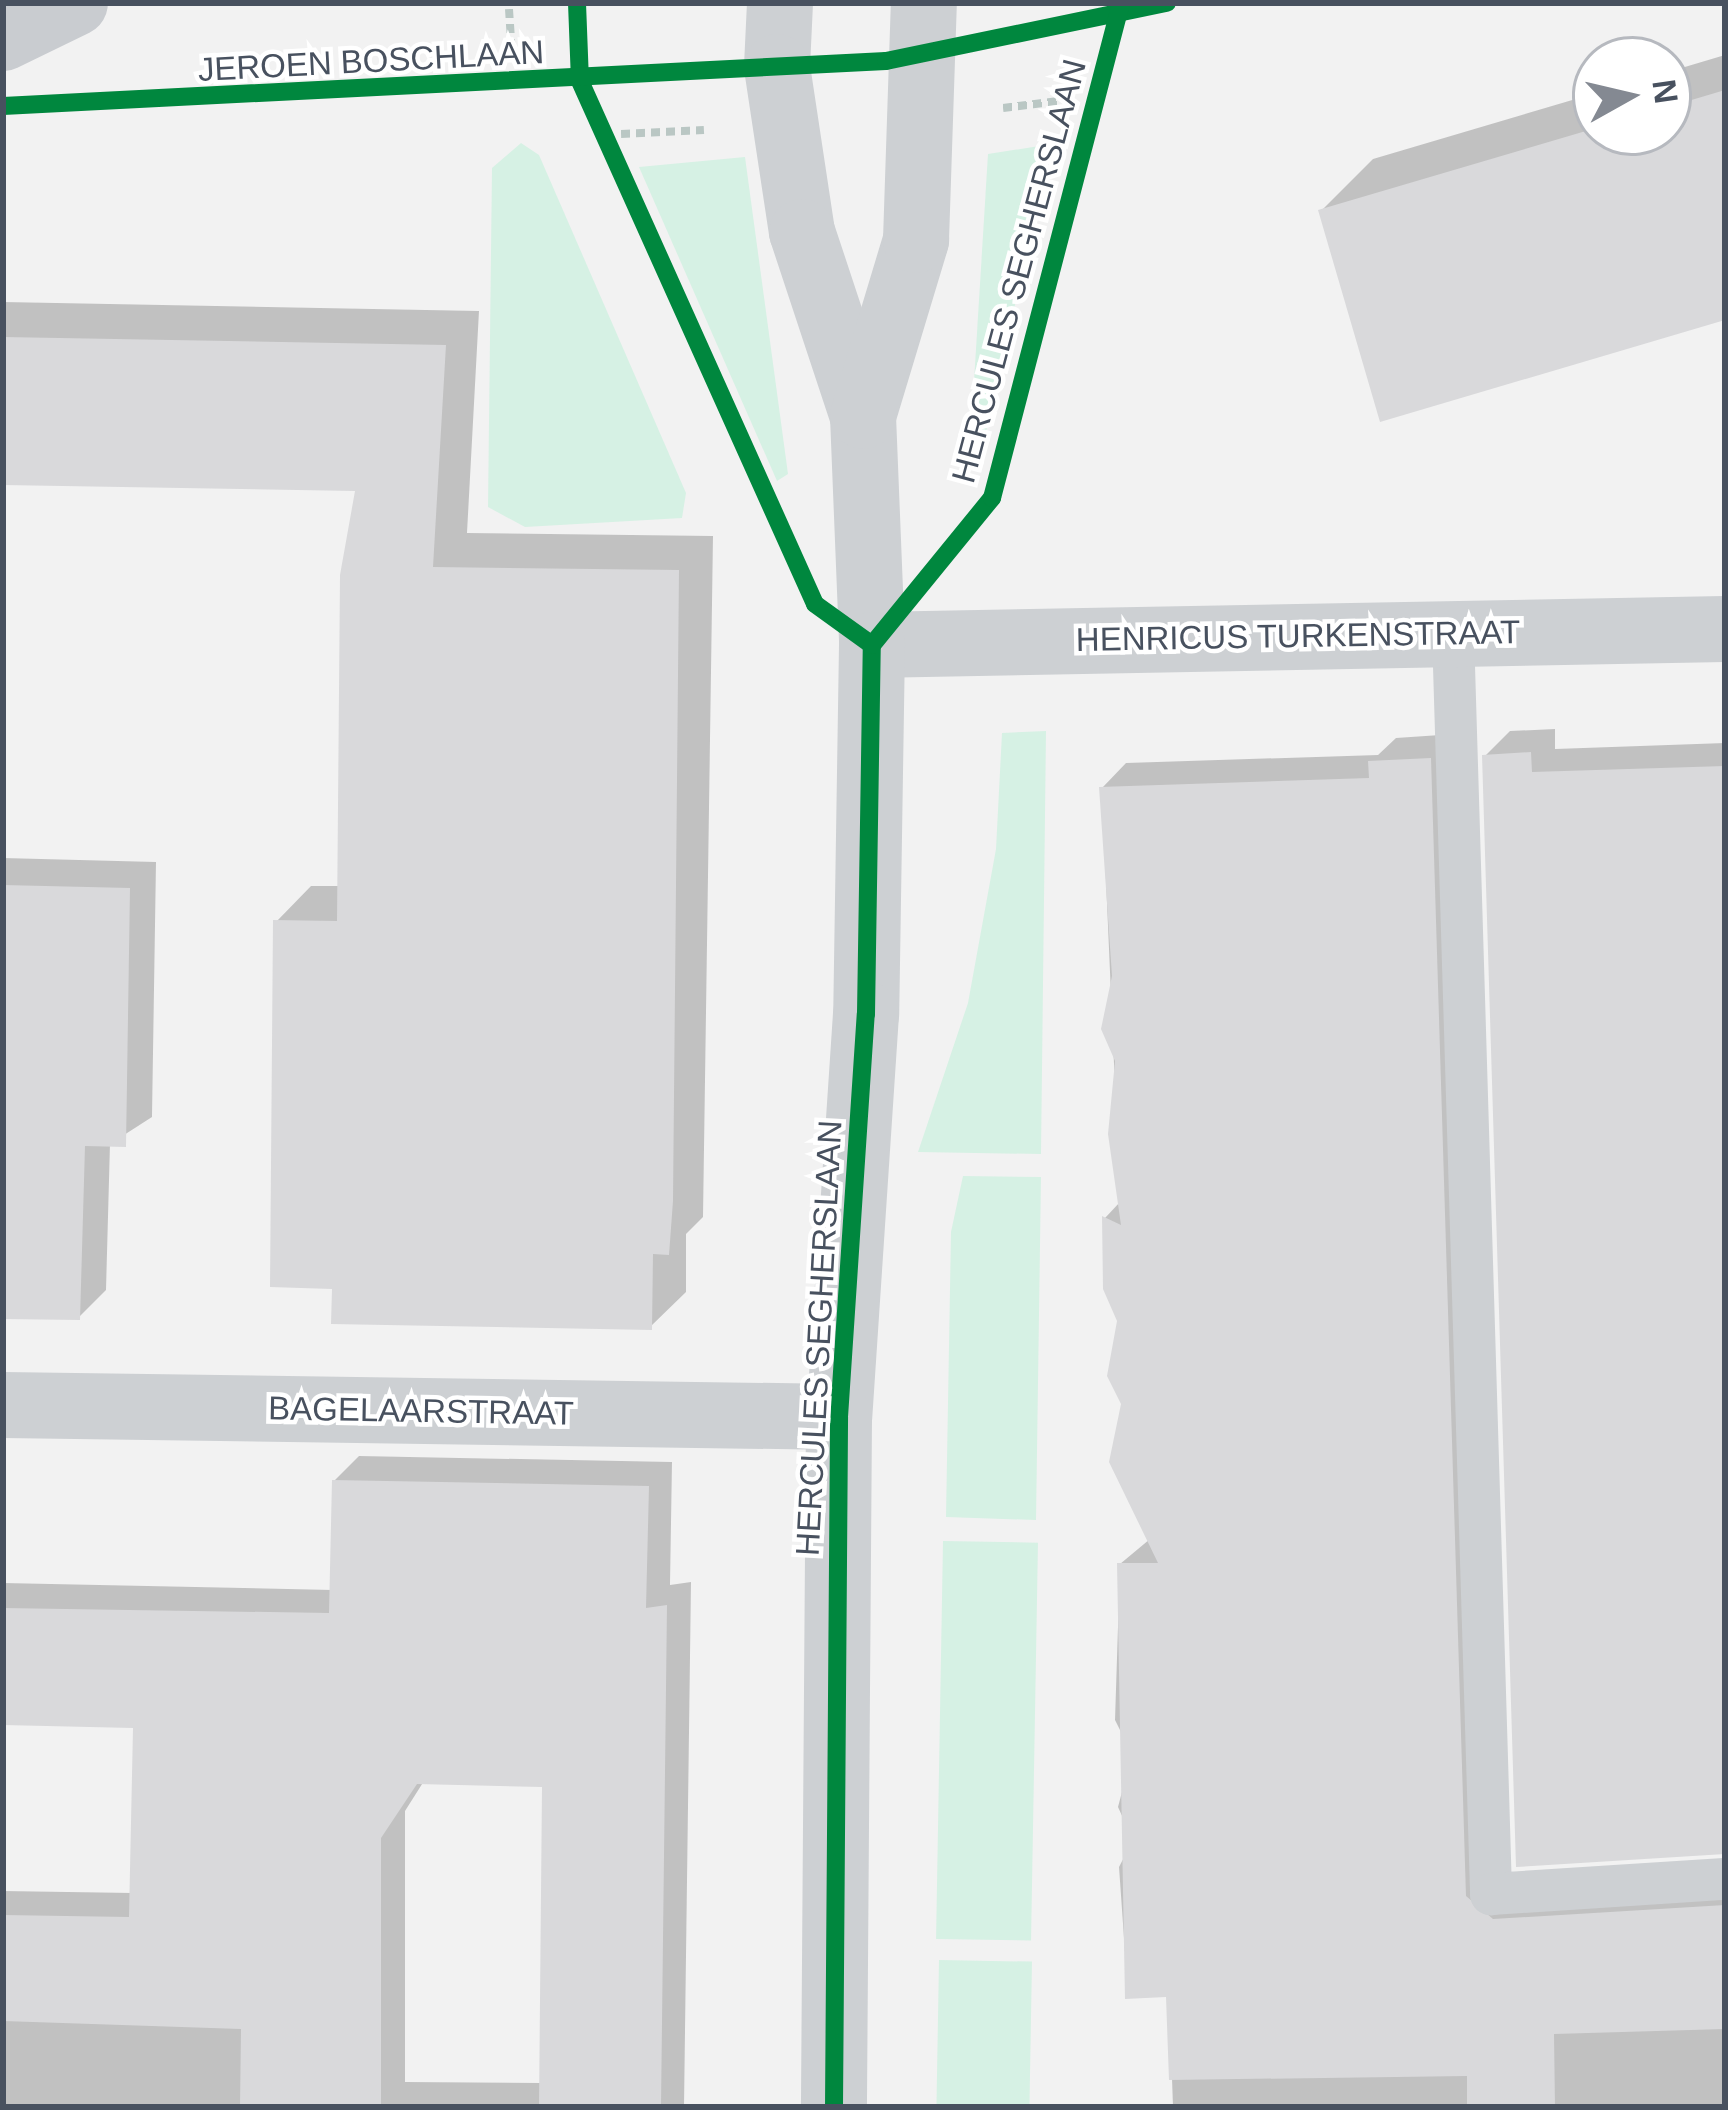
<!DOCTYPE html>
<style>
body{margin:0}
#map{position:relative;width:1728px;height:2110px;overflow:hidden;background:#f2f2f2;font-family:Helvetica,sans-serif}
div>[style]{position:absolute}
.green>*{inset:0;background:#d6f1e4;transform-origin:0 0}
.shadow>*{inset:0;background:#0003}
.building>*{inset:0;background:#d9d9db}
.path>*{height:8px;margin-top:-4px;transform-origin:0;background:repeating-linear-gradient(90deg,#bac7c4 0 9px,transparent 0 15px)}
.service>*{height:42px;margin:-21px;padding:0 21px;transform-origin:21px;border-radius:21px;background:#cdd0d3}
.minor>*{height:66px;margin:-33px;padding:0 33px;transform-origin:33px;border-radius:33px;background:#cdd0d3}
.tertiary>*{height:66px;margin:-33px;padding:0 33px;transform-origin:33px;border-radius:33px;background:#cdd0d3}
.primary>*{height:66px;margin:-33px;padding:0 33px;transform-origin:33px;border-radius:33px;background:#c9ccd0}
.cycleway>*{height:18px;margin:-9px;padding:0 9px;transform-origin:9px;border-radius:9px;background:#00873e}
span{translate:-50% -50%;white-space:nowrap;text-align:center;line-height:1.15;-webkit-text-stroke:9px #fff;paint-order:stroke}
.street-label{font-size:33px;color:#48515f}
.frame{position:absolute;inset:0;border:6px solid #48515f;pointer-events:none}
.north{position:absolute;left:1572px;top:36px;width:120px;height:120px;box-sizing:border-box;background:#fff;border:3px solid #b6b9bf;border-radius:50%;rotate:82deg;font-size:33px;font-weight:700;line-height:48px;text-align:center;color:#48515f}
.north::after{content:'';display:block;margin:auto;width:42px;height:54px;background:#848992;clip-path:polygon(50% 0,100% 100%,50% 72%,0 100%)}
</style>
<div id="map">
<div class="green">
<div style="clip-path:polygon(521px 143px,539px 155px,686px 493px,682px 518px,525px 527px,488px 507px,492px 168px)"></div>
<div style="clip-path:polygon(1052px 144px,986px 431px,971px 430px,988px 154px)"></div>
<div style="clip-path:polygon(745px 157px,788px 474px,777px 481px,639px 167px)"></div>
<div style="clip-path:polygon(1046px 731px,1041px 1154px,918px 1152px,968px 1003px,996px 849px,1002px 733px)"></div>
<div style="clip-path:polygon(963px 1176px,1041px 1177px,1036px 1520px,946px 1517px,951px 1232px)"></div>
<div style="left:943px;top:1541px;width:95px;height:398px;rotate:1deg"></div>
<div style="left:939px;top:1960px;width:93px;height:147px;rotate:1deg"></div>
</div>
<div class="shadow">
<div style="clip-path:polygon(1725px 55px,1725px 317px,1321px 211px,1373px 159px,1596px 93px,1596px 132px,1668px 132px,1668px 72px)"></div>
<div style="clip-path:polygon(3px 302px,479px 311px,467px 533px,713px 536px,703px 1217px,686px 1234px,686px 1292px,650px 1327px,335px 1286px,276px 922px,311px 886px,341px 886px,358px 488px,3px 482px)"></div>
<div style="clip-path:polygon(1555px 729px,1555px 749px,1725px 743px,1725px 1851px,1485px 756px,1510px 731px)"></div>
<div style="clip-path:polygon(1455px 734px,1489px 1871px,1725px 1880px,1725px 2107px,1173px 2107px,1169px 1994px,1128px 1995px,1119px 1867px,1133px 1840px,1118px 1807px,1132px 1754px,1115px 1720px,1120px 1564px,1150px 1539px,1105px 1218px,1120px 1202px,1102px 788px,1126px 763px,1378px 755px,1396px 738px)"></div>
<div style="clip-path:polygon(3px 858px,156px 862px,152px 1117px,110px 1144px,106px 1290px,79px 1317px,3px 1316px)"></div>
<div style="clip-path:polygon(evenodd,359px 1456px,672px 1462px,670px 1585px,691px 1582px,684px 2107px,3px 2107px,3px 1891px,133px 1893px,136px 1725px,3px 1722px,3px 1583px,333px 1590px,334px 1481px,359px 1456px,424px 1781px,545px 1785px,542px 2083px,405px 2082px,405px 1811px,424px 1781px)"></div>
</div>
<div class="building">
<div style="clip-path:polygon(1725px 90px,1725px 320px,1380px 422px,1318px 210px,1596px 128px,1668px 132px,1668px 107px)"></div>
<div style="clip-path:polygon(3px 337px,446px 345px,433px 567px,679px 570px,673px 1201px,669px 1255px,653px 1254px,652px 1330px,331px 1324px,332px 1289px,270px 1287px,273px 920px,337px 921px,340px 575px,355px 491px,3px 485px)"></div>
<div style="clip-path:polygon(1531px 752px,1532px 772px,1725px 766px,1725px 1854px,1516px 1867px,1482px 755px)"></div>
<div style="clip-path:polygon(1431px 758px,1466px 1896px,1493px 1919px,1725px 1905px,1725px 2029px,1554px 2034px,1555px 2107px,1467px 2107px,1467px 2076px,1169px 2080px,1166px 1997px,1125px 1999px,1117px 1563px,1158px 1563px,1109px 1462px,1121px 1404px,1107px 1376px,1117px 1321px,1103px 1289px,1102px 1216px,1121px 1225px,1108px 1134px,1115px 1061px,1101px 1029px,1112px 976px,1099px 787px,1369px 778px,1368px 761px)"></div>
<div style="clip-path:polygon(3px 885px,130px 888px,126px 1147px,85px 1146px,80px 1320px,3px 1319px)"></div>
<div style="clip-path:polygon(332px 1480px,649px 1486px,646px 1608px,667px 1605px,661px 2107px,539px 2107px,542px 1787px,417px 1784px,381px 1838px,381px 2107px,240px 2107px,241px 2029px,3px 2021px,3px 1915px,129px 1917px,133px 1728px,3px 1725px,3px 1608px,329px 1613px)"></div>
</div>
<div class="path">
<div style="left:509px;top:9px;width:46px;rotate:86.3deg"></div>
<div style="left:1003px;top:108px;width:64px;rotate:-7.1deg"></div>
<div style="left:621px;top:134px;width:83px;rotate:-2.8deg"></div>
</div>
<div class="service">
<div style="left:1453px;top:633px;width:1262px;rotate:88.27deg"></div>
<div style="left:1491px;top:1894px;width:234px;rotate:-3.7deg"></div>
</div>
<div class="minor">
<div style="left:872px;top:645px;width:853px;rotate:-1.07deg"></div>
<div style="left:3px;top:1405px;width:836px;rotate:0.82deg"></div>
</div>
<div class="tertiary">
<div style="left:780px;top:3px;width:64px;rotate:92.7deg"></div>
<div style="left:777px;top:67px;width:167px;rotate:81.4deg"></div>
<div style="left:802px;top:232px;width:194px;rotate:71.7deg"></div>
<div style="left:863px;top:416px;width:229px;rotate:87.7deg"></div>
<div style="left:872px;top:645px;width:369px;rotate:90.9deg"></div>
<div style="left:866px;top:1014px;width:404px;rotate:93.8deg"></div>
<div style="left:839px;top:1417px;width:690px;rotate:90.42deg"></div>
<div style="left:863px;top:416px;width:184px;rotate:-73.2deg"></div>
<div style="left:916px;top:240px;width:237px;rotate:-88.1deg"></div>
</div>
<div class="primary">
<div style="left:3px;top:38px;width:80px;rotate:-25.9deg"></div>
</div>
<div class="cycleway">
<div style="left:577px;top:3px;width:78px;rotate:87.8deg"></div>
<div style="left:580px;top:81px;width:573px;rotate:65.8deg"></div>
<div style="left:815px;top:604px;width:70px;rotate:35.7deg"></div>
<div style="left:3px;top:106px;width:884px;rotate:-2.92deg"></div>
<div style="left:886px;top:61px;width:287px;rotate:-11.7deg"></div>
<div style="left:834px;top:2107px;width:690px;rotate:-89.58deg"></div>
<div style="left:839px;top:1417px;width:404px;rotate:-86.2deg"></div>
<div style="left:866px;top:1014px;width:369px;rotate:-89.1deg"></div>
<div style="left:872px;top:645px;width:190px;rotate:-50.8deg"></div>
<div style="left:992px;top:498px;width:512px;rotate:-75.39deg"></div>
</div>
<div class="street-label">
<span style="left:371px;top:61px;rotate:-3deg">JEROEN BOSCHLAAN</span>
<span style="left:1019px;top:271px;rotate:-75deg">HERCULES SEGHERSLAAN</span>
<span style="left:1298px;top:636px;rotate:-1deg">HENRICUS TURKENSTRAAT</span>
<span style="left:819px;top:1338px;rotate:-87deg">HERCULES SEGHERSLAAN</span>
<span style="left:421px;top:1411px;rotate:1deg">BAGELAARSTRAAT</span>
</div>
<div class="frame"></div>
<div class="north">N</div>
</div>
